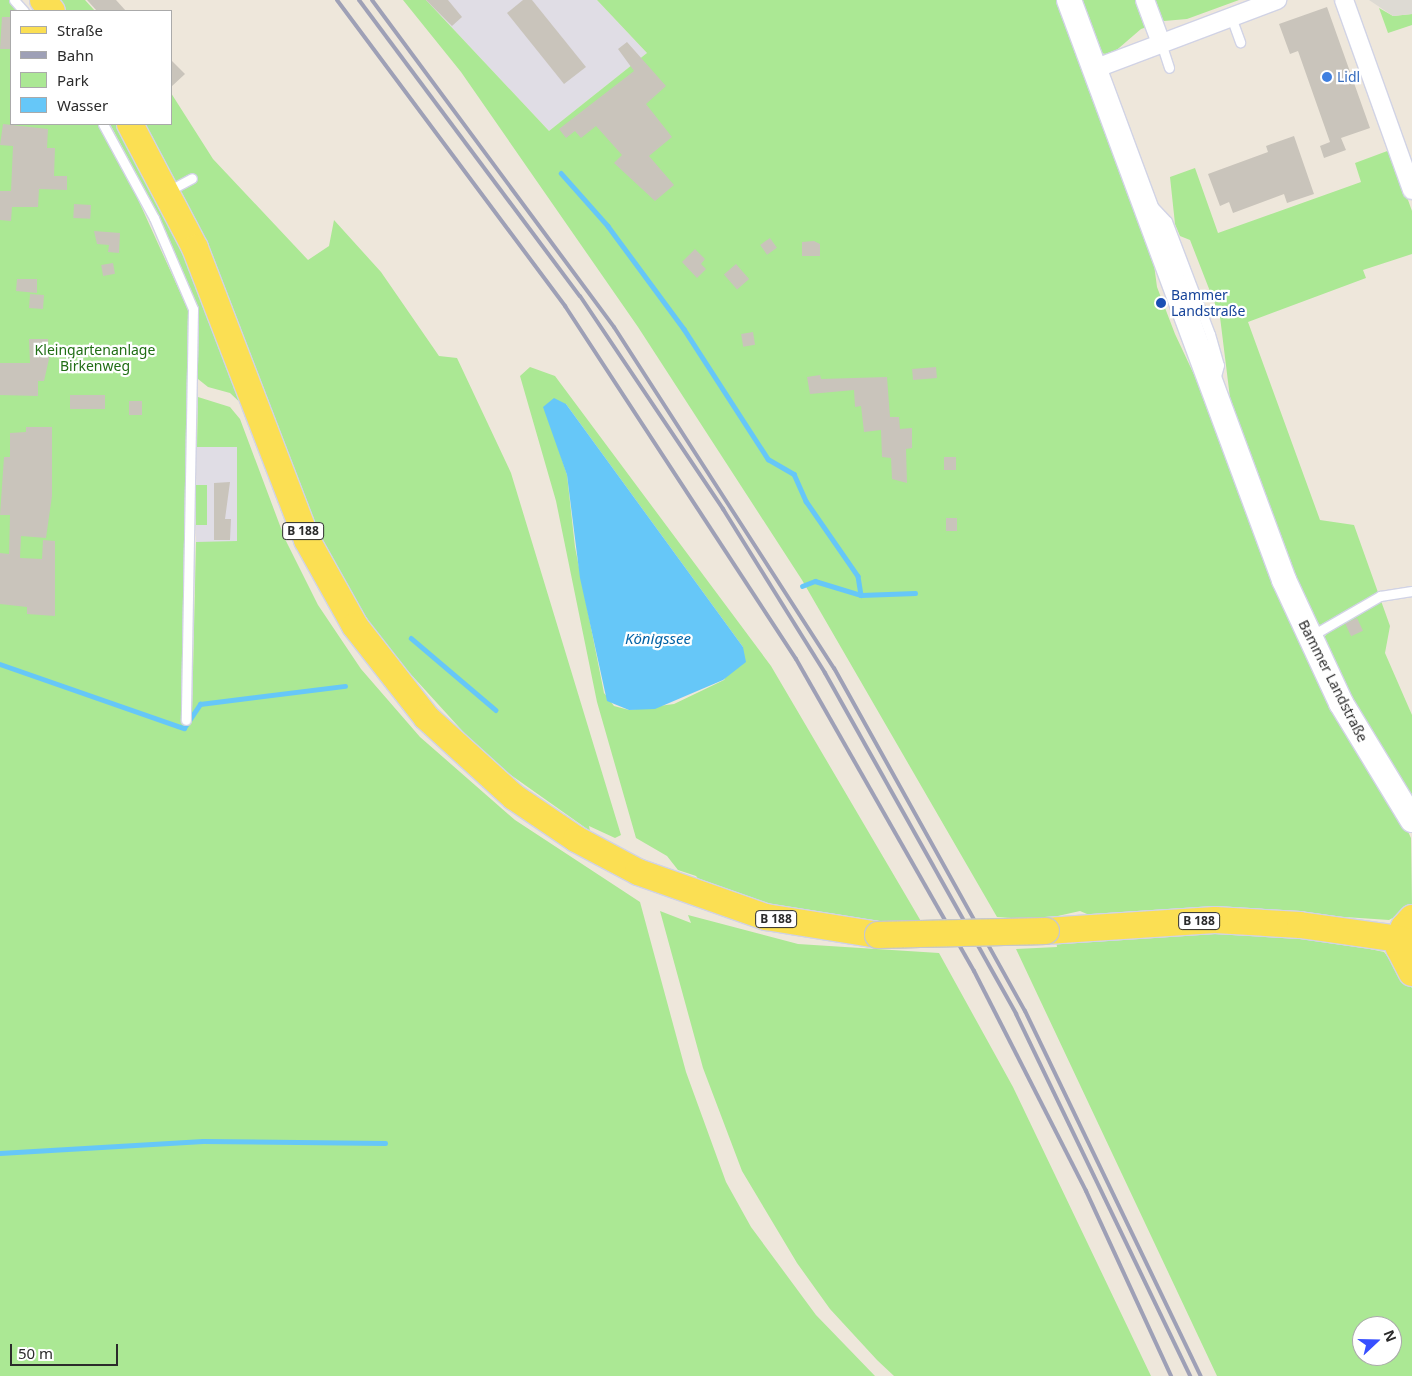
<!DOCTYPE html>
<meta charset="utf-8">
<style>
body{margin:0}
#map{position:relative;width:1412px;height:1376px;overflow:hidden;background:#eee7db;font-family:"Noto Sans",sans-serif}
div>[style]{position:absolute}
.industrial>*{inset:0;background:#e0dde5}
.green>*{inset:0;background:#abe894;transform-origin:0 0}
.plaza>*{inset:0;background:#dddad3}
.water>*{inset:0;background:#66c7f8}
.stream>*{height:4.5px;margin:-2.25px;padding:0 2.25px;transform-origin:2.25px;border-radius:2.25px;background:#66c7f8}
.building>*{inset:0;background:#c9c4bb;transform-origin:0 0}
.roads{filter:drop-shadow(1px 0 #d1d3e5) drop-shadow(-1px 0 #d1d3e5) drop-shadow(0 1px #d1d3e5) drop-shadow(0 -1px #d1d3e5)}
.lane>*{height:9px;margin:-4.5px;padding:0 4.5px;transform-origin:4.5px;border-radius:4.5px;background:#fff}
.street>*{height:18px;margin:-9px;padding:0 9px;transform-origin:9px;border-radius:9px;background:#fff}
.secondary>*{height:24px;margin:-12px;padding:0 12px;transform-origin:12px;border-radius:12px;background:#fff}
.primary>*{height:26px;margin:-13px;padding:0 13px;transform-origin:13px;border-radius:13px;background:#fbdf53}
.rail>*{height:4px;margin:-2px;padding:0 2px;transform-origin:2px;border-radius:2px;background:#9ea0b6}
.bridges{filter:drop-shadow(1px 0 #c8c8c8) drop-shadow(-1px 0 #c8c8c8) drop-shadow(0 1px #c8c8c8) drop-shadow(0 -1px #c8c8c8)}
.primary-bridge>*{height:26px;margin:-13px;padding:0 13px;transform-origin:13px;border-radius:13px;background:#fbdf53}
.dots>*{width:14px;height:14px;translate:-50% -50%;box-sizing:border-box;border:2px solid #fff;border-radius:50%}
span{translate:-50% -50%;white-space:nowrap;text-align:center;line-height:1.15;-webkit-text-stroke:4.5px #fff;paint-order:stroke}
.shield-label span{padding:1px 4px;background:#fff;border:1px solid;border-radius:4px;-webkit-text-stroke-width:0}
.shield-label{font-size:12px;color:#2b2b2b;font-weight:700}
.shop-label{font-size:14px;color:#366cbe}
.left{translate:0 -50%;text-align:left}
.transit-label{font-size:14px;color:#164399}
.park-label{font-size:14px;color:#216e15}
.street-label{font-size:14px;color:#2b2b2b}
.water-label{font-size:15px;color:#0363a6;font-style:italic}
.legend{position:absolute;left:10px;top:10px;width:162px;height:115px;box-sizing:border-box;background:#fff;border:1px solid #aaa;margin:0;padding:6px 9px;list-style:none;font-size:15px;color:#2b2b2b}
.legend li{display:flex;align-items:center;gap:10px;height:25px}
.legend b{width:25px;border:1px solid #aaa}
.north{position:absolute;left:1352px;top:1316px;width:50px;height:50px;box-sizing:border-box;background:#fff;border:1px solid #aaa;border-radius:50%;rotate:69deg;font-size:14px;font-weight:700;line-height:20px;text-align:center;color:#2b2b2b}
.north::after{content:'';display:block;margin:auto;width:18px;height:22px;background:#374fff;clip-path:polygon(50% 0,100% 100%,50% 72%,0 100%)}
.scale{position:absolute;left:10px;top:1344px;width:108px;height:22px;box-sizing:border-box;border:2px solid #2b2b2b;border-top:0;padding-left:6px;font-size:15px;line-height:18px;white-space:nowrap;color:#2b2b2b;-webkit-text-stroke:4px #fff;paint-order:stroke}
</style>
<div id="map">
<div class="industrial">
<div style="clip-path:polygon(426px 0,597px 0,647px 53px,549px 131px)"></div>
<div style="clip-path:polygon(197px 447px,237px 447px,237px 542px,196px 542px,196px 525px,207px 524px,207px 486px,196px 485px)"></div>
</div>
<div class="green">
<div style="clip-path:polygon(0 0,9px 0,18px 11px,11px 11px,11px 124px,98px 124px,121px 162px,190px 314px,185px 716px,192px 716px,196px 542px,237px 541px,237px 447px,197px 447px,198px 397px,230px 407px,240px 419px,285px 539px,318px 605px,361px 669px,420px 737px,515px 820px,640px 902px,686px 1072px,726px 1182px,751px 1227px,816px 1315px,875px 1376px,0 1376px)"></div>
<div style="clip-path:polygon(57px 0,85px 0,95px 11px,65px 11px)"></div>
<div style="clip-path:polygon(403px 0,426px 0,549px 131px,647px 53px,597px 0,1061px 0,1153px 257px,1157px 287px,1175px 334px,1411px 838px,1412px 907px,1389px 920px,1315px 915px,1094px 917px,1080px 911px,1040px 920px,997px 917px,802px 580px,638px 327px,461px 72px)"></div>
<div style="clip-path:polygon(1081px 0,1239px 0,1187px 19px,1164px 21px,1141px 29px,1112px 54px,1106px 54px,1101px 53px)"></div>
<div style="clip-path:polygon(1379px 8px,1393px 16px,1412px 14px,1412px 25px,1388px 33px)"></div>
<div style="clip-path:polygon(171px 93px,213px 159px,308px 260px,329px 246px,334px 220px,381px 272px,439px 356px,457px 358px,511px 473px,621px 835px,615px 838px,589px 826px,590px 831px,488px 759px,386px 647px,347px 588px,317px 531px,228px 296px,186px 201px,142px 124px,171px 124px)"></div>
<div style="clip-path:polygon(110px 124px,120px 124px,172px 220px,246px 408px,230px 393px,208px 387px,198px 379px,197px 305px,159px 216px)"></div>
<div style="clip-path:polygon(1390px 150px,1412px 211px,1412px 254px,1363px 270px,1366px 278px,1248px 322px,1320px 520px,1354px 525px,1390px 626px,1385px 653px,1412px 715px,1412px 799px,1372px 737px,1321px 641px,1326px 635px,1306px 603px,1232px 414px,1220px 317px,1190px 240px,1180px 236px,1175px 224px,1170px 177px,1195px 168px,1218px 233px,1361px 182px,1355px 163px)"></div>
<div style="clip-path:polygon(evenodd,530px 367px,555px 376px,771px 666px,922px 923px,855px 921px,755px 902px,703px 885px,696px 876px,678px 870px,667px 856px,636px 838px,597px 702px,556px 501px,520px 376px,530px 367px,566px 404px,743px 647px,724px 680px,674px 704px,629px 710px,614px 706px,604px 693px,575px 547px,567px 475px,555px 438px,566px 404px)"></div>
<div style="left:196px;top:485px;width:11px;height:40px"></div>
<div style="clip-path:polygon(660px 911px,691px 923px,688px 915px,798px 944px,939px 953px,1013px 1087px,1151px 1376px,894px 1376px,877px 1360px,830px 1309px,797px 1263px,742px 1171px,703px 1068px)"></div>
<div style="clip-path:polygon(evenodd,1289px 932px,1384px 952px,1412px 988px,1412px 1376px,1217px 1376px,1016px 949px,1057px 947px,1056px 940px,1119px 934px,1289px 932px,1362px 1326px,1392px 1326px,1392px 1356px,1362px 1356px,1362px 1326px)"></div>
</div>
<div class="plaza">
<div style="clip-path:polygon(1369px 0,1412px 0,1412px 14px,1393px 16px)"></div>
</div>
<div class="water">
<div style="clip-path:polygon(554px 398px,566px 404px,743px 647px,746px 662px,723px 680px,655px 709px,629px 710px,607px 701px,580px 578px,567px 475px,543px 407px)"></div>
</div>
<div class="stream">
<div style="left:561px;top:173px;width:71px;rotate:48.4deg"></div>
<div style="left:608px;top:226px;width:128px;rotate:53.6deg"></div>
<div style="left:684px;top:329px;width:155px;rotate:57.1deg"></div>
<div style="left:768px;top:459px;width:30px;rotate:30deg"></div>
<div style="left:794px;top:474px;width:30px;rotate:66deg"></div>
<div style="left:806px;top:501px;width:91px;rotate:55.3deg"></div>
<div style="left:858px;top:576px;width:19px;rotate:81deg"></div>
<div style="left:802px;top:586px;width:14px;rotate:-21deg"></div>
<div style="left:815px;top:581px;width:48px;rotate:16.9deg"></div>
<div style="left:861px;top:595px;width:54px;rotate:-2.1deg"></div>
<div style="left:411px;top:638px;width:111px;rotate:40.3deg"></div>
<div style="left:0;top:664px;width:195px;rotate:19.2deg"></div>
<div style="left:184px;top:728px;width:29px;rotate:-56deg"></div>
<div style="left:200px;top:704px;width:146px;rotate:-7.1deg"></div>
<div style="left:0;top:1153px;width:203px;rotate:-3.4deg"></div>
<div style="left:203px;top:1141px;width:182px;rotate:0.6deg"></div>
</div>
<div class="building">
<div style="clip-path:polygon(87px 0,116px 0,126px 11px,97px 11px)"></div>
<div style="clip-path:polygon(426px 0,448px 0,462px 17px,452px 26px)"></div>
<div style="clip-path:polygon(523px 0,532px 0,586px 67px,564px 84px,507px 13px)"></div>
<div style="clip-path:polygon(1327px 7px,1370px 128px,1341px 138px,1346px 150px,1324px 158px,1320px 146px,1330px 142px,1298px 51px,1290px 54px,1279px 24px)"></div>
<div style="clip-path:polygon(2px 17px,11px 17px,11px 49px,0 49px)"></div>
<div style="clip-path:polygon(627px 42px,666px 86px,646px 104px,672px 137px,649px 156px,674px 185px,655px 201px,614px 163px,622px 155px,596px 126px,581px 138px,575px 131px,566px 138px,559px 129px,634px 71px,618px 49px)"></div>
<div style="clip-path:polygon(171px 60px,185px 74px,171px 87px)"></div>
<div style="clip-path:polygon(3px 124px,48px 129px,47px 148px,55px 148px,54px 176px,67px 176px,67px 190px,39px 189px,38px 207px,12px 207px,11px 221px,0 220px,0 191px,11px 191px,13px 146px,0 145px)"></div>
<div style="clip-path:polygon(1294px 136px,1314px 194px,1287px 203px,1284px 194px,1233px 213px,1229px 202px,1220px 206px,1208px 174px,1268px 152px,1266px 146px)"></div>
<div style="left:74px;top:204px;width:17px;height:14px;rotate:3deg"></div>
<div style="clip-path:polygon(94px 231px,120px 233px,119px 253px,108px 252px,109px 245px,97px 244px)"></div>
<div style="left:770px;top:238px;width:12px;height:12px;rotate:55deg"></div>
<div style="clip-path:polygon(814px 241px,820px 244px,820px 256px,802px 256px,802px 242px)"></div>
<div style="clip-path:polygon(695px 249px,705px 259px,701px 264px,706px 269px,697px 278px,682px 262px)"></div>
<div style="left:113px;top:263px;width:11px;height:12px;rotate:80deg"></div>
<div style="left:736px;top:264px;width:20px;height:16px;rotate:49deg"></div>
<div style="clip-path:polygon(17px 279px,37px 279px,37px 293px,16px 291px)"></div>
<div style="left:30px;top:294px;width:14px;height:14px;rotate:4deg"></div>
<div style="left:753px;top:332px;width:13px;height:12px;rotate:81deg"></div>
<div style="clip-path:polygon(29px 339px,48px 339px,49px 359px,44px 381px,38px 381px,38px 396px,0 395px,0 363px,30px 363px)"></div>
<div style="left:936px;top:367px;width:11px;height:24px;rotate:85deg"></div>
<div style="clip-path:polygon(820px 375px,821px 379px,887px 377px,890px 417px,899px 417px,900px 429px,912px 428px,912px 448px,906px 449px,907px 483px,892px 479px,891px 458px,882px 457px,881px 430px,864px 432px,861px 406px,855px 407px,854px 390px,810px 394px,807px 377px)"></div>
<div style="left:105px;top:395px;width:14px;height:35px;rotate:90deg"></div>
<div style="left:129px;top:401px;width:13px;height:14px"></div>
<div style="clip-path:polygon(26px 427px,52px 427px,52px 496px,46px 538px,21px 536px,20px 558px,42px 559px,43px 540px,55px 541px,55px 616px,27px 614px,27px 607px,0 604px,0 553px,9px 554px,10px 515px,0 515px,4px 457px,10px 457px,10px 433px,26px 432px)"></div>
<div style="left:956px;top:457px;width:13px;height:12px;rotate:90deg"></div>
<div style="clip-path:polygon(230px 482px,225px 519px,231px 519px,230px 540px,214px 540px,214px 483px)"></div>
<div style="left:946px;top:518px;width:11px;height:13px"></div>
<div style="left:1357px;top:618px;width:14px;height:13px;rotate:65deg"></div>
</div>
<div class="roads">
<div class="lane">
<div style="left:14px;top:0;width:15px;rotate:48deg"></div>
<div style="left:1231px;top:17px;width:27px;rotate:70deg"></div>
<div style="left:1161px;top:43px;width:26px;rotate:72deg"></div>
<div style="left:103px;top:124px;width:107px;rotate:61.5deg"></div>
<div style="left:154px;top:218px;width:99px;rotate:66.8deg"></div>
<div style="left:193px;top:309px;width:411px;rotate:91deg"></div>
<div style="left:168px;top:191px;width:27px;rotate:-28deg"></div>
<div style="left:1151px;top:204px;width:23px;rotate:47deg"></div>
<div style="left:1167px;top:221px;width:121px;rotate:69.2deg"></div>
<div style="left:1210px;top:334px;width:32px;rotate:74deg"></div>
<div style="left:1219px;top:365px;width:16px;rotate:105deg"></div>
<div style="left:1311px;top:636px;width:80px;rotate:-30.1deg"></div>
<div style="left:1380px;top:596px;width:32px;rotate:-9deg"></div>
</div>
<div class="street">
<div style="left:1145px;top:0;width:46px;rotate:69.6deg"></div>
<div style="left:1344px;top:0;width:202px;rotate:70.3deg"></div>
<div style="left:1094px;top:69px;width:196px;rotate:-20.7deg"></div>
</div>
<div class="secondary">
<div style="left:1069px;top:0;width:619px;rotate:69.66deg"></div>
<div style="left:1284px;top:580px;width:136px;rotate:65.1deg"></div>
<div style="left:1341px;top:703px;width:137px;rotate:58.7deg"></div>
</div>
<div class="primary">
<div style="left:43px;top:0;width:14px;rotate:51deg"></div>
<div style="left:130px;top:124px;width:140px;rotate:62.3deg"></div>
<div style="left:195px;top:248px;width:313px;rotate:69deg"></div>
<div style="left:307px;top:540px;width:98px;rotate:60.8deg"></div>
<div style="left:355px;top:626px;width:115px;rotate:52deg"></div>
<div style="left:426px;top:717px;width:119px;rotate:42.3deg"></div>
<div style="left:514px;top:797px;width:75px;rotate:34.1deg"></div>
<div style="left:576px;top:839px;width:70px;rotate:28deg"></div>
<div style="left:638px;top:872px;width:136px;rotate:19.4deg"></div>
<div style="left:766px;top:917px;width:113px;rotate:9.1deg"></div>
<div style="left:1412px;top:918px;width:12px;rotate:132deg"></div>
<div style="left:1404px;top:927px;width:22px;rotate:103deg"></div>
<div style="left:1399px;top:948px;width:28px;rotate:63deg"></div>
<div style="left:1046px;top:931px;width:169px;rotate:-3.7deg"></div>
<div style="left:1215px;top:920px;width:85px;rotate:3.4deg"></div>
<div style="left:1300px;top:925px;width:101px;rotate:8deg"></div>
</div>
</div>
<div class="rail">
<div style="left:337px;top:0;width:382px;rotate:53.3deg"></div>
<div style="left:565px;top:306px;width:422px;rotate:56.8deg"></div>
<div style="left:796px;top:659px;width:359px;rotate:60.3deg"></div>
<div style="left:974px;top:971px;width:247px;rotate:63deg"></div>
<div style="left:1086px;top:1191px;width:204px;rotate:65.3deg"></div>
<div style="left:359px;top:0;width:369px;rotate:53.3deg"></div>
<div style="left:580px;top:296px;width:257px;rotate:56.1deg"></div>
<div style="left:723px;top:509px;width:193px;rotate:58.1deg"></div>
<div style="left:825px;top:673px;width:391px;rotate:60.7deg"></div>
<div style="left:1016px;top:1014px;width:402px;rotate:64.3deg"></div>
<div style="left:372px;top:0;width:407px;rotate:53.5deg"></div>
<div style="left:614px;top:327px;width:406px;rotate:57.2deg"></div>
<div style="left:834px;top:668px;width:393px;rotate:60.9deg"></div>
<div style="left:1025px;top:1011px;width:405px;rotate:64.3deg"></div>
</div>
<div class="bridges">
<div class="primary-bridge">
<div style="left:878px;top:935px;width:168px;rotate:-1.4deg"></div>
</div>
</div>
<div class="dots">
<div style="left:1327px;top:77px;background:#3f7fe0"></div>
<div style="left:1161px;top:303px;background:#1a4fb4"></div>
</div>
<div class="shield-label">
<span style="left:303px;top:531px">B 188</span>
<span style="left:776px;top:919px">B 188</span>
<span style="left:1199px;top:921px">B 188</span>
</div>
<div class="shop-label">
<span class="left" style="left:1337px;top:77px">Lidl</span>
</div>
<div class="transit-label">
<span class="left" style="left:1171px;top:303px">Bammer<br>Landstraße</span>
</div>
<div class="park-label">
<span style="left:95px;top:358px">Kleingartenanlage<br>Birkenweg</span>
</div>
<div class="street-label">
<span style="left:1333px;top:681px;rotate:63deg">Bammer Landstraße</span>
</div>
<div class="water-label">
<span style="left:658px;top:639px">Königssee</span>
</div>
<ul class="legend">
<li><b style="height:6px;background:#fbdf53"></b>Straße</li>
<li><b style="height:6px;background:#9ea0b6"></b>Bahn</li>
<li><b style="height:14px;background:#abe894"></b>Park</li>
<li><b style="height:14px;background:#66c7f8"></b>Wasser</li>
</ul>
<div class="north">N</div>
<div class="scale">50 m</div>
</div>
